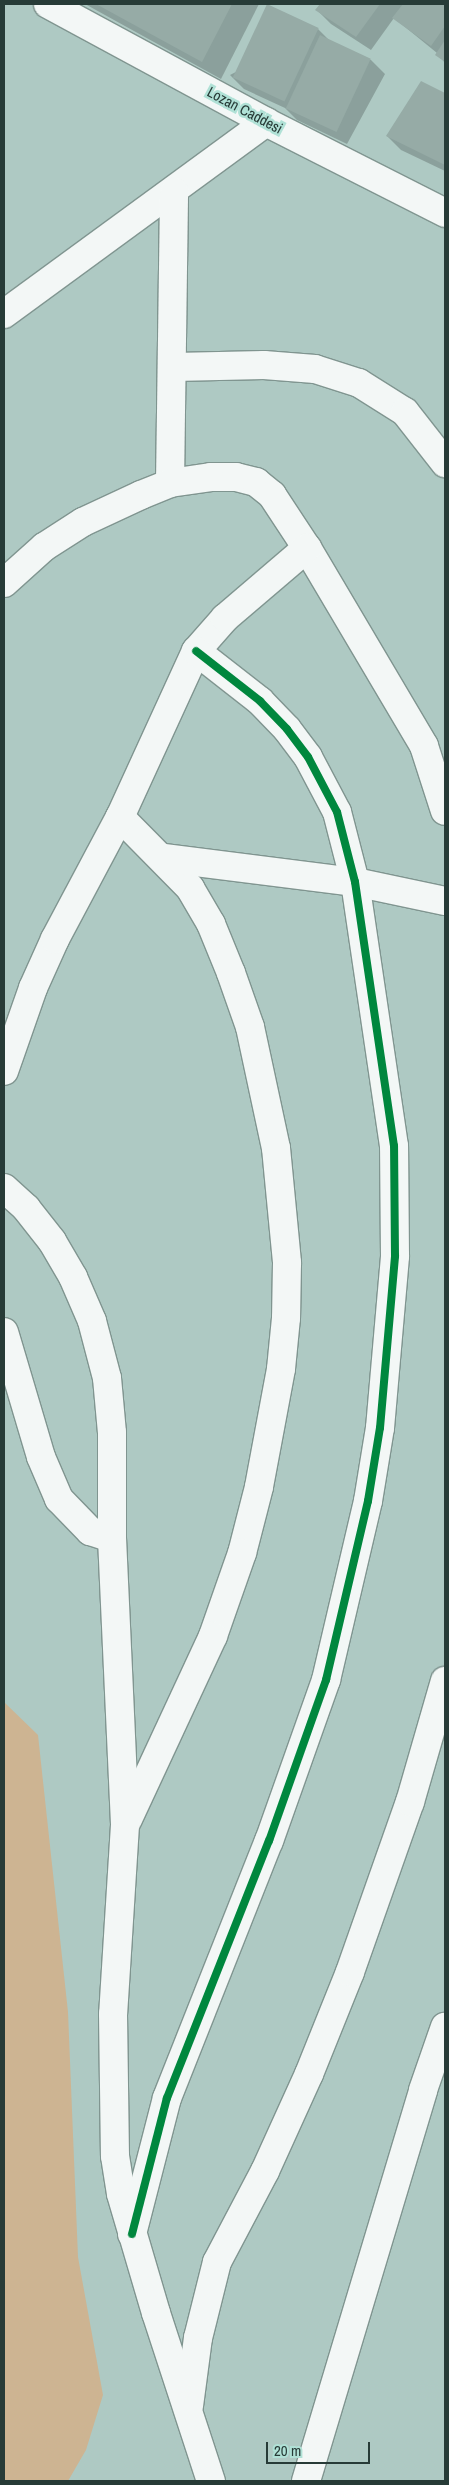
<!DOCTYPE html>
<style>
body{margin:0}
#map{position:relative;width:449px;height:2485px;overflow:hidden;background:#aec9c3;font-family:"Archivo Narrow",sans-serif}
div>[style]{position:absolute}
.green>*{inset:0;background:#cdb492}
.shadow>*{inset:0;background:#0003}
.building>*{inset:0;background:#96aba6;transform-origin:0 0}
.roads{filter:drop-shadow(1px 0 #809590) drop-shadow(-1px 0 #809590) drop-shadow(0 1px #809590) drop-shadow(0 -1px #809590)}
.minor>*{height:28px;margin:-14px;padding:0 14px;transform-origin:14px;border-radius:14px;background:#f3f7f6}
.cycleway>*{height:8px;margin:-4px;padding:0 4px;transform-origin:4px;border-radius:4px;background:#00873e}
span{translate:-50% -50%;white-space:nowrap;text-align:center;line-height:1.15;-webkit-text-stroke:5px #b0e1d6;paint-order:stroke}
.street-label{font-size:15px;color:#273b37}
.frame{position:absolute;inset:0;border:5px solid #273b37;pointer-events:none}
.scale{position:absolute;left:266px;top:2442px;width:104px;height:22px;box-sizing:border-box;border:2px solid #273b37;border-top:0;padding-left:6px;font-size:15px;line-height:18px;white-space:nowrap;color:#273b37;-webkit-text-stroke:4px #b0e1d6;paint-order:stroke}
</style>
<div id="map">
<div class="green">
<div style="clip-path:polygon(4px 1702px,38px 1735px,68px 2012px,78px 2257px,103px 2395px,86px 2450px,68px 2481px,4px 2481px)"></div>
</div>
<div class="shadow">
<div style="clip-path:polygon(85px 4px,259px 4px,221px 79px)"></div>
<div style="clip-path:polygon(320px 4px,445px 4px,445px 63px,437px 53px,394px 18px,371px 50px,331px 24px,317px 10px)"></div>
<div style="clip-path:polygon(318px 29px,330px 41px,371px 60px,385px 74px,347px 144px,297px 120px,285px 108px,244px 89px,230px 75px)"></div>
<div style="clip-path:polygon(421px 83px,445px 95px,445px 171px,401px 150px,387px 136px)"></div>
</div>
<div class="building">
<div style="clip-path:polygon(96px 4px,232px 4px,202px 62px)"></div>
<div style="left:267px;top:4px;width:57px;height:81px;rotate:25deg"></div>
<div style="clip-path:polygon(320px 4px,380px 4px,356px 37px,315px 10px)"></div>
<div style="clip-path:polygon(403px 4px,445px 4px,445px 26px,431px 46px,392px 18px)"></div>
<div style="left:320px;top:35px;width:56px;height:81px;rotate:25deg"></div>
<div style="clip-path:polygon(445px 40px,445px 62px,435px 55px)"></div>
<div style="clip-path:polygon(421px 81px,445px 93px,445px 165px,386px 136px)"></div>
</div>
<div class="roads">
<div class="minor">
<div style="left:48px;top:4px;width:248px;rotate:28.4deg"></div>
<div style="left:266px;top:122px;width:201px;rotate:26.9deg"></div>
<div style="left:4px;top:314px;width:325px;rotate:-36.2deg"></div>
<div style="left:174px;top:367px;width:90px;rotate:-1.3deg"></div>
<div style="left:264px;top:365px;width:51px;rotate:4.5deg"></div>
<div style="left:315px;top:369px;width:46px;rotate:17.7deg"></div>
<div style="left:359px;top:383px;width:54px;rotate:32.2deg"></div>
<div style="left:405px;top:412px;width:65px;rotate:51.9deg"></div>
<div style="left:170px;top:483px;width:291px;rotate:-89.2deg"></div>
<div style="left:4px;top:583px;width:54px;rotate:-42deg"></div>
<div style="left:44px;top:547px;width:46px;rotate:-32.7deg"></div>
<div style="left:83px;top:522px;width:64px;rotate:-25deg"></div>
<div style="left:141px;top:495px;width:31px;rotate:-22deg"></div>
<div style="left:170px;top:483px;width:41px;rotate:-8.3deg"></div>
<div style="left:211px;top:477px;width:25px"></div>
<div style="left:236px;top:477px;width:21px;rotate:14deg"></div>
<div style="left:256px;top:482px;width:21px;rotate:39deg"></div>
<div style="left:272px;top:495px;width:64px;rotate:56.6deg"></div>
<div style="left:307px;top:548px;width:230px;rotate:59.4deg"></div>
<div style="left:424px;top:746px;width:68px;rotate:72.1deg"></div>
<div style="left:120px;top:817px;width:100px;rotate:45.4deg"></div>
<div style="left:190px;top:888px;width:42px;rotate:59.7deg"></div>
<div style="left:211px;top:924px;width:53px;rotate:67.8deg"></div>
<div style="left:231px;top:973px;width:57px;rotate:70.6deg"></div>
<div style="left:250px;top:1027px;width:124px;rotate:77.9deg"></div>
<div style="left:276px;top:1148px;width:116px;rotate:84.5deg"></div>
<div style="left:287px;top:1263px;width:55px;rotate:91deg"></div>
<div style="left:286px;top:1318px;width:51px;rotate:95.6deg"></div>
<div style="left:281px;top:1369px;width:120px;rotate:100.6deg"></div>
<div style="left:259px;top:1487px;width:68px;rotate:104.4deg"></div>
<div style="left:242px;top:1553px;width:88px;rotate:109.3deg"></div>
<div style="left:213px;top:1636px;width:202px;rotate:114.9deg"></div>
<div style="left:164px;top:858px;width:193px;rotate:7.2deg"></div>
<div style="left:355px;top:882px;width:92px;rotate:11.9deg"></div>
<div style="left:4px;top:1071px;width:88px;rotate:-70.7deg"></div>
<div style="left:33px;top:988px;width:54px;rotate:-65.8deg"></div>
<div style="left:55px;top:939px;width:138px;rotate:-62deg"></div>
<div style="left:120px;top:817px;width:183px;rotate:-65.4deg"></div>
<div style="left:196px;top:651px;width:44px;rotate:-48.7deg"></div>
<div style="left:225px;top:618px;width:108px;rotate:-40.5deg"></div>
<div style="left:4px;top:1188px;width:30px;rotate:42deg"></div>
<div style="left:26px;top:1208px;width:42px;rotate:51.8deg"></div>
<div style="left:52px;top:1241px;width:42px;rotate:59.7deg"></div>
<div style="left:73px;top:1277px;width:48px;rotate:66.6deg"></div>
<div style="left:92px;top:1321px;width:59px;rotate:75.3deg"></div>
<div style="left:107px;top:1378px;width:55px;rotate:84.8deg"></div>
<div style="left:112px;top:1433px;width:105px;rotate:90deg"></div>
<div style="left:112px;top:1538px;width:287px;rotate:87.4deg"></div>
<div style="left:125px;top:1825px;width:189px;rotate:93.6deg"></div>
<div style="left:113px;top:2014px;width:142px;rotate:89.2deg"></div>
<div style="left:115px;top:2156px;width:38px;rotate:81deg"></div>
<div style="left:121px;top:2194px;width:124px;rotate:73.6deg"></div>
<div style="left:156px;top:2313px;width:177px;rotate:71.9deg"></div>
<div style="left:4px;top:1332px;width:130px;rotate:73.5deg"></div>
<div style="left:41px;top:1457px;width:46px;rotate:66.8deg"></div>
<div style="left:59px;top:1499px;width:45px;rotate:45.9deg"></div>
<div style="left:90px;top:1531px;width:23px;rotate:18deg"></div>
<div style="left:132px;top:2234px;width:140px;rotate:-75.6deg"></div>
<div style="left:167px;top:2098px;width:277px;rotate:-68.4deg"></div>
<div style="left:269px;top:1841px;width:171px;rotate:-70.5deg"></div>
<div style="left:326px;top:1680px;width:184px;rotate:-76.8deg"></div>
<div style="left:368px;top:1501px;width:74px;rotate:-80.7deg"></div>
<div style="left:380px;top:1428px;width:173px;rotate:-85deg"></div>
<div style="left:395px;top:1256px;width:110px;rotate:-90.5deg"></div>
<div style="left:394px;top:1146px;width:267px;rotate:-98.4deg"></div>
<div style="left:355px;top:882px;width:72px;rotate:-104.4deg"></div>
<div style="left:337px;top:812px;width:62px;rotate:-117.8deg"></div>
<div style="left:308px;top:757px;width:35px;rotate:-127deg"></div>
<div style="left:287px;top:729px;width:39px;rotate:-134deg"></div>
<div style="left:260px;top:701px;width:81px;rotate:-142deg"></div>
<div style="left:189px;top:2406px;width:69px;rotate:-82.5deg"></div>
<div style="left:198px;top:2338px;width:78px;rotate:-76deg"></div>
<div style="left:217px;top:2262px;width:103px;rotate:-62.2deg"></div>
<div style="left:265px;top:2171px;width:107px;rotate:-65.6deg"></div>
<div style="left:309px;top:2074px;width:110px;rotate:-68.1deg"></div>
<div style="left:350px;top:1972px;width:180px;rotate:-70.6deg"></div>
<div style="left:410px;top:1802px;width:126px;rotate:-73.9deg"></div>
<div style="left:306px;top:2481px;width:408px;rotate:-73.3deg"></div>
<div style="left:423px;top:2090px;width:67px;rotate:-70.8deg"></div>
</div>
</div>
<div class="cycleway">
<div style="left:132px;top:2234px;width:140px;rotate:-75.6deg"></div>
<div style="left:167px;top:2098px;width:277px;rotate:-68.4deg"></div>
<div style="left:269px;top:1841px;width:171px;rotate:-70.5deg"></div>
<div style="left:326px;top:1680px;width:184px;rotate:-76.8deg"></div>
<div style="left:368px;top:1501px;width:74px;rotate:-80.7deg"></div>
<div style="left:380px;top:1428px;width:173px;rotate:-85deg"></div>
<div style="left:395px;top:1256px;width:110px;rotate:-90.5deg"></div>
<div style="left:394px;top:1146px;width:267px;rotate:-98.4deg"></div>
<div style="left:355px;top:882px;width:72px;rotate:-104.4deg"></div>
<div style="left:337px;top:812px;width:62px;rotate:-117.8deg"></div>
<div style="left:308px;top:757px;width:35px;rotate:-127deg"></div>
<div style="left:287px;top:729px;width:39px;rotate:-134deg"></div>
<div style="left:260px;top:701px;width:81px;rotate:-142deg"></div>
</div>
<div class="street-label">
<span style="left:245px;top:110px;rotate:28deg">Lozan Caddesi</span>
</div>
<div class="frame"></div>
<div class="scale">20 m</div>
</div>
